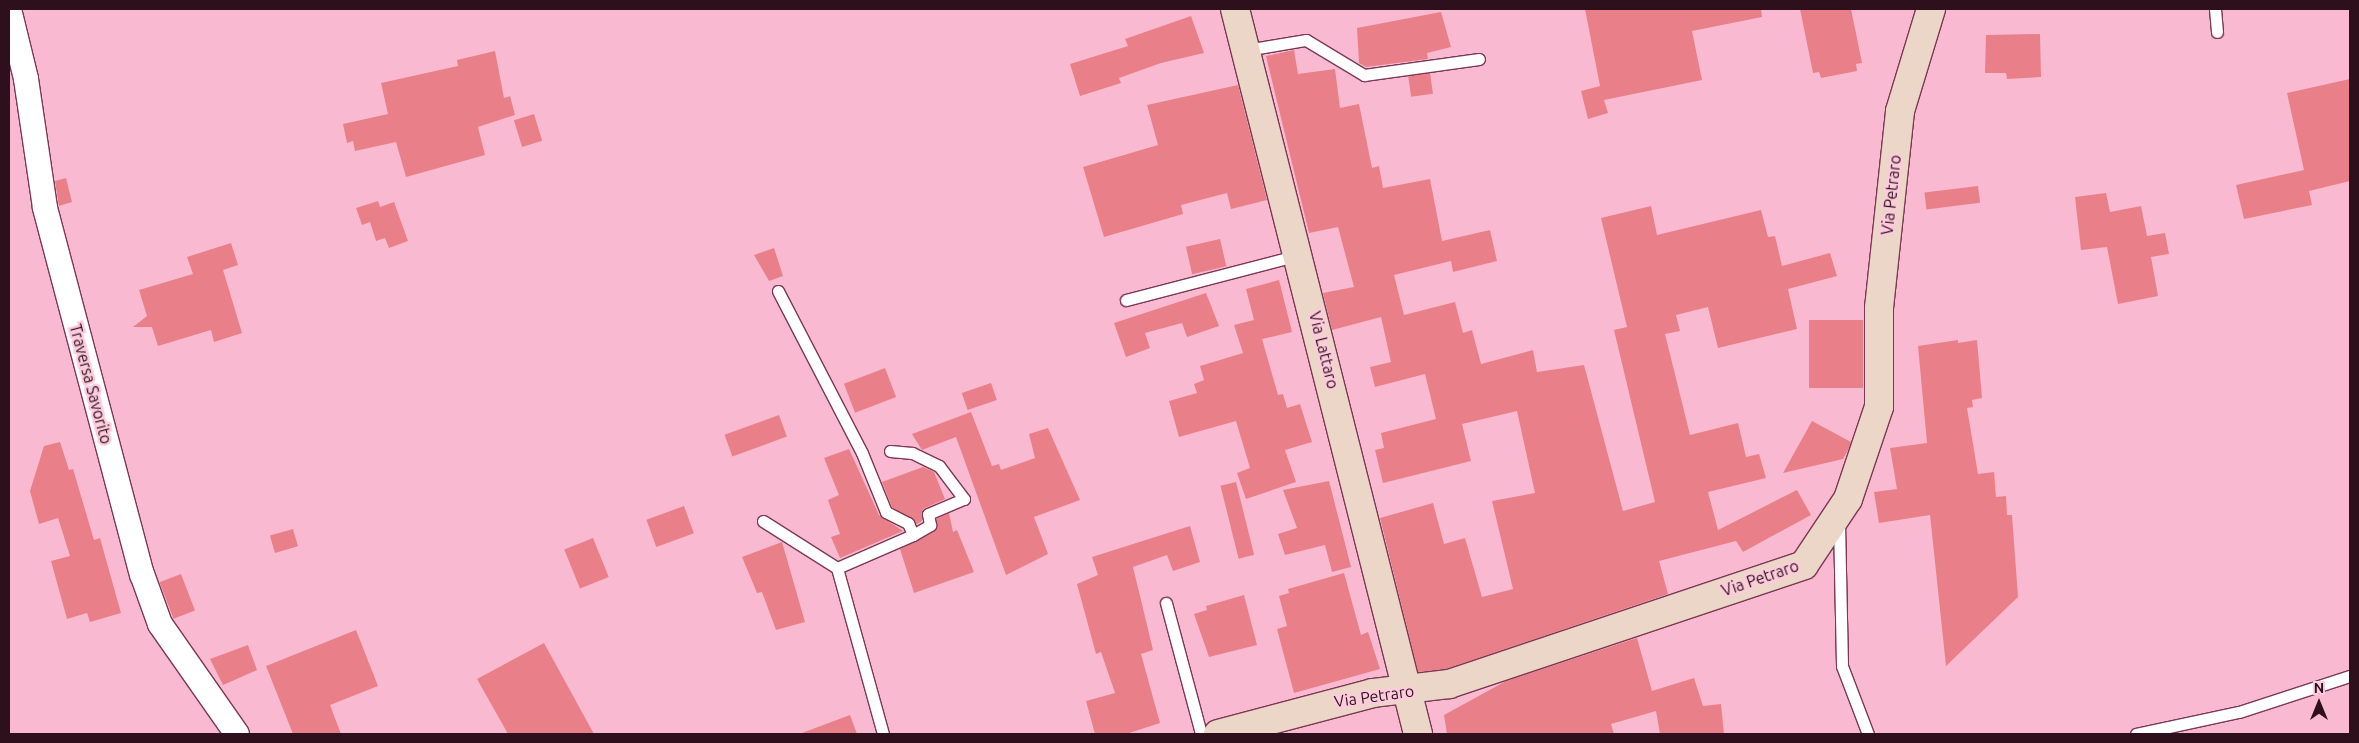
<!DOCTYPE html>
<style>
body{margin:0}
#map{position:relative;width:2359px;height:743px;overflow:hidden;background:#f9b9d0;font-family:Ubuntu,sans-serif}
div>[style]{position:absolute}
.building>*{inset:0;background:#e98089;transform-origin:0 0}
.roads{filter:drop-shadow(1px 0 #7b3754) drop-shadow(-1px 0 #7b3754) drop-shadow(0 1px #7b3754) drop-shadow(0 -1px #7b3754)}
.lane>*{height:11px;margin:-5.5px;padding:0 5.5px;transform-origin:5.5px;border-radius:5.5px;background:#fff}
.street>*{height:24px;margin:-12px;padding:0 12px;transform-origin:12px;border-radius:12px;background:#fff}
.secondary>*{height:28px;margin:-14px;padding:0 14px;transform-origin:14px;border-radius:14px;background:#ebd6c7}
span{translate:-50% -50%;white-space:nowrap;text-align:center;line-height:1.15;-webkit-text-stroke:5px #fdcbdc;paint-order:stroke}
.street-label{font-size:16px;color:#2d101c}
.frame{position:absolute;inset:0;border:10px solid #2d101c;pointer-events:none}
.north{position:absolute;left:2294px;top:678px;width:50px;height:50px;-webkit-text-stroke:4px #fdcbdc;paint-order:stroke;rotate:0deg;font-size:14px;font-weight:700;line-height:20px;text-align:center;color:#2d101c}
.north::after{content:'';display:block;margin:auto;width:18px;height:22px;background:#2d101c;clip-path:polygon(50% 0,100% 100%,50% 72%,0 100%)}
</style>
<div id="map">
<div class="building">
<div style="clip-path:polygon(1585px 9px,1761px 9px,1762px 17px,1692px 31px,1702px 80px,1604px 100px,1608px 113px,1588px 119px,1581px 91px,1600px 86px)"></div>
<div style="clip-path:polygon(1800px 9px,1851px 9px,1862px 63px,1856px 64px,1857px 71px,1821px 78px,1819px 72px,1813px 73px)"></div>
<div style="clip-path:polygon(1441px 12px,1451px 47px,1427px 53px,1428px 59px,1366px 67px,1359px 63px,1357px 28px)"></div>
<div style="clip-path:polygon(1191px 16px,1204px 53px,1161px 63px,1119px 78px,1121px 83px,1080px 96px,1070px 64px,1128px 46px,1125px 39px)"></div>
<div style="clip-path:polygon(2040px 34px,2041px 77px,2007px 79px,2006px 73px,1985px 73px,1986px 35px)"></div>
<div style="clip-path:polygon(1294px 50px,1298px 74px,1335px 69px,1340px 108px,1359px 104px,1372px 168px,1379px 166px,1383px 188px,1430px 179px,1442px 241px,1490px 230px,1497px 261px,1453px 272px,1451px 261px,1394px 275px,1404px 315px,1455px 302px,1463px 333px,1472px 330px,1481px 364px,1533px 350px,1537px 372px,1584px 365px,1623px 511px,1655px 502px,1614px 330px,1627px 327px,1601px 218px,1651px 206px,1657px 235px,1761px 210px,1768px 237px,1775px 236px,1782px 266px,1830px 253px,1837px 276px,1788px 289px,1797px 329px,1718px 348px,1708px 307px,1676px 315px,1680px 331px,1665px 334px,1690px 435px,1738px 423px,1746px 457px,1759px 454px,1766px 478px,1708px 492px,1718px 530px,1797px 490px,1811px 515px,1743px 552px,1736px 541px,1659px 561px,1668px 594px,1446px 669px,1418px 672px,1380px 518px,1433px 503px,1444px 544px,1465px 538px,1482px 597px,1513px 589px,1492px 501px,1535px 493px,1517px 411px,1462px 424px,1471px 461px,1383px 483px,1375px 450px,1384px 448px,1381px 433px,1436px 419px,1425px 374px,1375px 387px,1370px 367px,1391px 362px,1381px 317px,1332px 330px,1323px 293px,1354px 287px,1338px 227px,1309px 233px,1266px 56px)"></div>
<div style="clip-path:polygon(495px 51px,504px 98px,510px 96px,515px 115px,478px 127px,485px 155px,406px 177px,396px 142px,355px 151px,353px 141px,347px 143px,343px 124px,388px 114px,381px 83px,458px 66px,457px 60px)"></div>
<div style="left:1430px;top:73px;width:21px;height:22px;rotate:82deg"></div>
<div style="clip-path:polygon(2350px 79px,2350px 181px,2309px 191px,2312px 205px,2244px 219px,2236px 185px,2304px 170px,2287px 93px)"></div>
<div style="clip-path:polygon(1238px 85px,1267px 200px,1231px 209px,1227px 193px,1181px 205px,1183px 214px,1104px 237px,1083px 167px,1158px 145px,1147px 105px)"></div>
<div style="left:534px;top:114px;width:28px;height:21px;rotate:73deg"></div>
<div style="clip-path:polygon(66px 178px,72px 202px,59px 206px,55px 181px)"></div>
<div style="left:1978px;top:186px;width:17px;height:54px;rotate:83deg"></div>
<div style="clip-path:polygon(2106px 193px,2110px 212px,2141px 206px,2147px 236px,2165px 233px,2169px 254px,2151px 257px,2158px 296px,2118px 304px,2107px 247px,2081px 250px,2075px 197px)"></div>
<div style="clip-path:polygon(378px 201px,380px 207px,394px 202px,408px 241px,389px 248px,385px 238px,376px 241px,370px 222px,362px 225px,356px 208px)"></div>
<div style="left:1220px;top:239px;width:28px;height:35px;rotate:77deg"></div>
<div style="clip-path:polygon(231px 243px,238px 265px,223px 270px,242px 333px,214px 342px,211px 330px,158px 346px,152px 327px,133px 327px,147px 316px,139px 290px,193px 274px,187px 257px)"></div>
<div style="clip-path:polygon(774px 248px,783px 276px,769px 281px,754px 255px)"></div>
<div style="clip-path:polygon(1279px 280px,1292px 332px,1262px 339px,1278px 395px,1283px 394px,1287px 408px,1300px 404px,1312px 442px,1285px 450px,1296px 482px,1246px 499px,1237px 473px,1250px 468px,1236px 421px,1179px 437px,1169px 401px,1197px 393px,1194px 384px,1204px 380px,1200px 366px,1243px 353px,1234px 325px,1254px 320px,1246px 289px)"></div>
<div style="clip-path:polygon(1206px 293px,1219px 326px,1187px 337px,1182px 323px,1145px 333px,1150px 348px,1126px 357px,1114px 323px)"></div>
<div style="left:1809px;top:320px;width:54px;height:68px"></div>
<div style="clip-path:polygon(1958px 340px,1958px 343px,1977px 340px,1982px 398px,1972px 400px,1973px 407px,1967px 408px,1978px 474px,1994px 472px,1996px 497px,2006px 496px,2007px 515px,2012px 515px,2018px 597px,1946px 666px,1930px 515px,1879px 523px,1874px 492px,1897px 489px,1890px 448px,1927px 443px,1918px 346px)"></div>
<div style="left:885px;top:368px;width:31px;height:44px;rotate:69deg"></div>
<div style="left:991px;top:383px;width:18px;height:31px;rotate:71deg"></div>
<div style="clip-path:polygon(971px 412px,992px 466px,999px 464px,1001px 470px,1035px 458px,1029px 434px,1048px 428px,1080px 500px,1034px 517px,1048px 554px,1006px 575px,956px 437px,922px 450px,912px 434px)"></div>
<div style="left:779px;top:415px;width:23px;height:58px;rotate:70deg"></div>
<div style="clip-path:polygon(1812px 421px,1851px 442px,1849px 448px,1843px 459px,1783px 473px)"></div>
<div style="clip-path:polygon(60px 442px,69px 470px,73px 469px,94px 540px,100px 538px,121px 613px,90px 622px,87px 613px,67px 619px,51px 561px,70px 556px,58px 518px,39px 524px,30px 491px,44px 446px)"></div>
<div style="clip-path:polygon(849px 449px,879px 515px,903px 531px,840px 558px,831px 537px,840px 534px,828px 500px,839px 495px,824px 458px)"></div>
<div style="clip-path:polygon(923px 467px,934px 472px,945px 499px,923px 509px,922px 521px,917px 524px,892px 507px,882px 482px)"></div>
<div style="clip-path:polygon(1329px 481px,1351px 567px,1332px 572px,1325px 545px,1285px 555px,1278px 534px,1297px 528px,1283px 490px)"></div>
<div style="left:1236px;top:482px;width:75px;height:16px;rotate:76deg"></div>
<div style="left:684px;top:506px;width:29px;height:40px;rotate:70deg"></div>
<div style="clip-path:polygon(949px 513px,953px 532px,957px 530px,974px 572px,914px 593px,900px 549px,934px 531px,936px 519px)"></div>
<div style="clip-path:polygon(1190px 526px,1200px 562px,1173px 571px,1167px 555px,1133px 567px,1153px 650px,1141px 654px,1160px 723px,1126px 734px,1095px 734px,1086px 701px,1115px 693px,1101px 652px,1096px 654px,1077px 584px,1098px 575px,1092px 557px)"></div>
<div style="left:293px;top:529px;width:18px;height:24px;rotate:74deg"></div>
<div style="left:593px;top:538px;width:42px;height:31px;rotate:68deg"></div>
<div style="clip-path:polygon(782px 542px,805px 622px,776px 630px,762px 592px,757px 593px,742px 557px)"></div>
<div style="clip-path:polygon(1344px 573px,1361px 635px,1368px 632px,1380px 669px,1294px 693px,1277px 629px,1287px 626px,1279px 596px,1289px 593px,1288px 589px)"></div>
<div style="left:181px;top:574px;width:39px;height:23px;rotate:69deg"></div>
<div style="clip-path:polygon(1244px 595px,1257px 645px,1209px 657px,1194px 614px,1207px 610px,1206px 606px)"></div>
<div style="clip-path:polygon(356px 630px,378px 686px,330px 705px,341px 734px,293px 734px,266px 666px)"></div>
<div style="clip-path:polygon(1637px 638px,1652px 691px,1694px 678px,1703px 706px,1721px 704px,1724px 734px,1660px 734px,1656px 711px,1611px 724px,1614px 734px,1447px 734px,1444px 715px,1506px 681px)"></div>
<div style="clip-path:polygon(544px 643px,594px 734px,508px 734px,477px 679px)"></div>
<div style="clip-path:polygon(248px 645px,257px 670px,223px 685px,210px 659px)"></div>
<div style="clip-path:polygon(850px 715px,857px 734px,803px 734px,802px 733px)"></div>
</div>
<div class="roads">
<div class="lane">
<div style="left:2215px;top:9px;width:23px;rotate:85deg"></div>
<div style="left:1246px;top:50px;width:61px;rotate:-9.5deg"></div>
<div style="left:1306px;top:40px;width:68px;rotate:31.1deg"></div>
<div style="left:1364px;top:75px;width:116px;rotate:-7.9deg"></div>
<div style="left:778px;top:291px;width:182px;rotate:62.6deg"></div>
<div style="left:862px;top:453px;width:64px;rotate:67.9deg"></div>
<div style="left:886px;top:512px;width:25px;rotate:27deg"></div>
<div style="left:908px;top:523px;width:13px;rotate:67deg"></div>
<div style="left:1126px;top:300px;width:179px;rotate:-14.6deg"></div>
<div style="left:763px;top:521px;width:88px;rotate:32.4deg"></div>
<div style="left:837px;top:568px;width:172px;rotate:74.5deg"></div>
<div style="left:1839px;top:522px;width:144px;rotate:88.8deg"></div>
<div style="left:1842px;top:666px;width:73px;rotate:69.1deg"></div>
<div style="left:837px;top:568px;width:83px;rotate:-23.5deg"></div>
<div style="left:913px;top:535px;width:20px;rotate:-30deg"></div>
<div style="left:930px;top:525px;width:11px;rotate:-100deg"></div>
<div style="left:928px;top:514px;width:39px;rotate:-23deg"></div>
<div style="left:964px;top:499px;width:41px;rotate:-127.1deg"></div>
<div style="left:939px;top:466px;width:30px;rotate:-154deg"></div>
<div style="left:912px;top:453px;width:22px;rotate:-175deg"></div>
<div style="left:1166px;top:603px;width:136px;rotate:75deg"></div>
<div style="left:2136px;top:734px;width:105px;rotate:-12.1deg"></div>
<div style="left:2239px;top:712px;width:117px;rotate:-18deg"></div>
</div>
<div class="street">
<div style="left:9px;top:9px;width:72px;rotate:76.3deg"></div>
<div style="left:26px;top:79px;width:130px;rotate:81.6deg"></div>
<div style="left:45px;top:208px;width:379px;rotate:75.2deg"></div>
<div style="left:142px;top:574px;width:53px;rotate:70.2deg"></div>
<div style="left:160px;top:624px;width:134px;rotate:55deg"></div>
</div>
<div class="secondary">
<div style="left:1235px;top:9px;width:748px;rotate:75.83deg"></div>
<div style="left:1218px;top:734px;width:160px;rotate:-14.8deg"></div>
<div style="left:1373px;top:693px;width:77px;rotate:-6.8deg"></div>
<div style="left:1449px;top:684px;width:374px;rotate:-18.5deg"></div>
<div style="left:1804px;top:565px;width:79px;rotate:-56.3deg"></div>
<div style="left:1848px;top:499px;width:97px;rotate:-71.4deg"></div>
<div style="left:1879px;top:407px;width:99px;rotate:-90deg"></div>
<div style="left:1879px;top:308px;width:198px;rotate:-83.9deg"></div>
<div style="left:1900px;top:111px;width:107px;rotate:-73.1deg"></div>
</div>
</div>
<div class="street-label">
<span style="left:1891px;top:195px;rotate:-84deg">Via Petraro</span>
<span style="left:1324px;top:350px;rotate:76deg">Via Lattaro</span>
<span style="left:91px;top:384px;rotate:75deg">Traversa Savorito</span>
<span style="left:1760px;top:578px;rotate:-19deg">Via Petraro</span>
<span style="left:1374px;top:696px;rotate:-8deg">Via Petraro</span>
</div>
<div class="frame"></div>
<div class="north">N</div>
</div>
